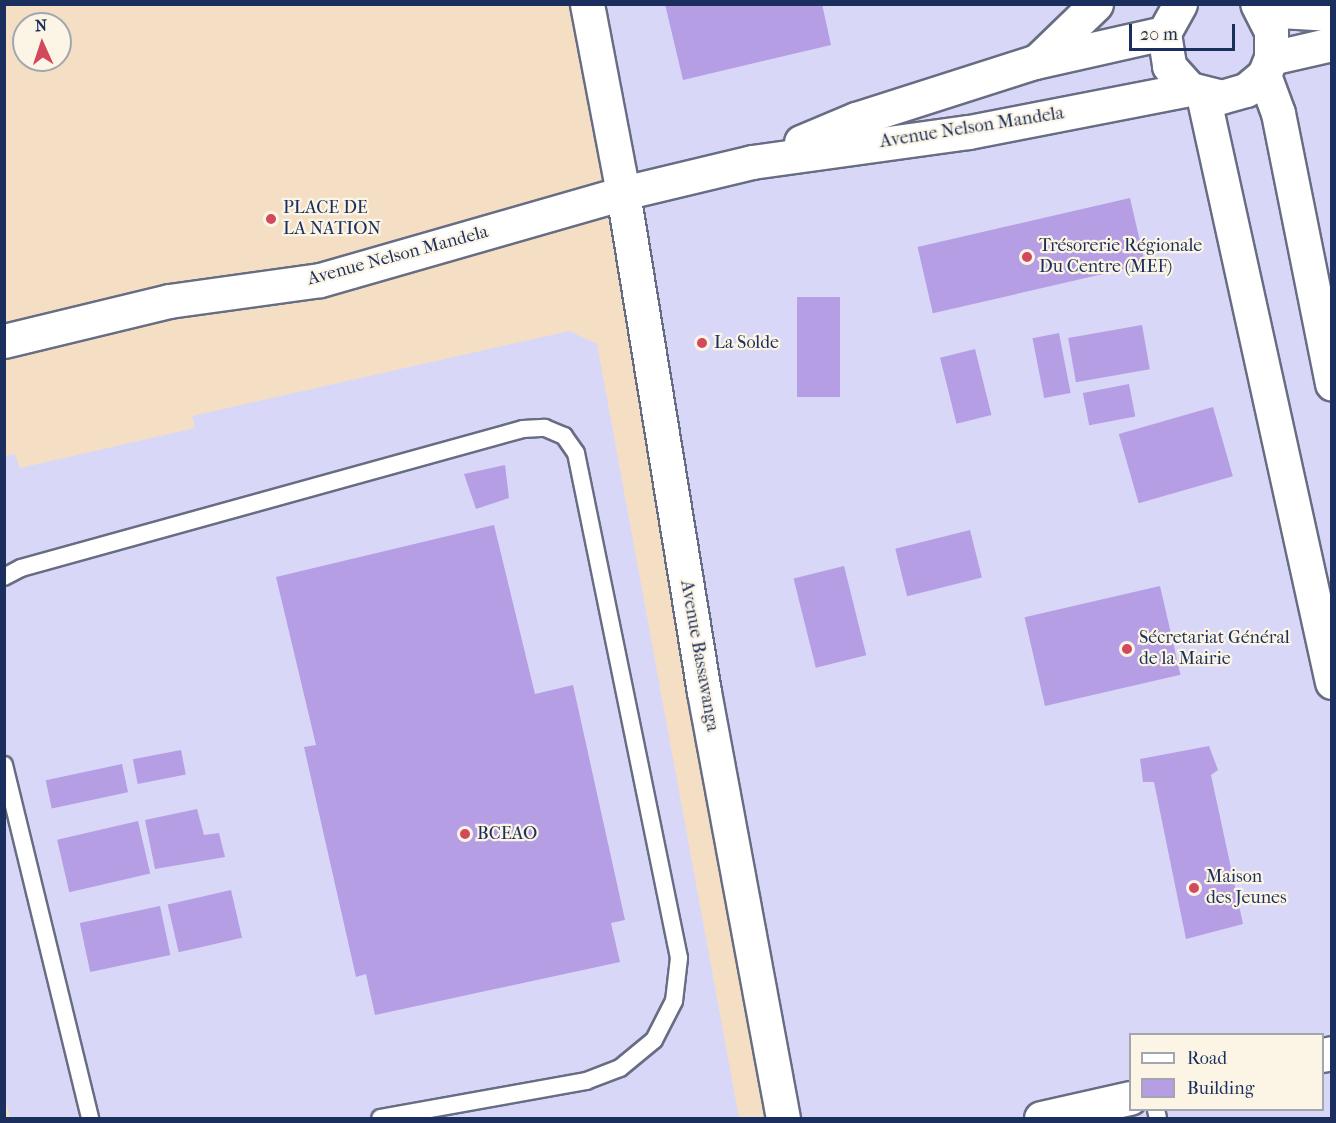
<!DOCTYPE html>
<meta charset="utf-8">
<style>
body{margin:0}
#map{position:relative;width:1336px;height:1123px;overflow:hidden;background:#f5dfc4;font-family:"IM FELL French Canon",serif}
div>[style]{position:absolute}
.built>*{inset:0;background:#d9d7f8}
.building>*{inset:0;background:#b59ee4;transform-origin:0 0}
.roads{filter:drop-shadow(2px 0 #676d82) drop-shadow(-2px 0 #676d82) drop-shadow(0 2px #676d82) drop-shadow(0 -2px #676d82)}
.lane>*{height:16px;margin:-8px;padding:0 8px;transform-origin:8px;border-radius:8px;background:#fff}
.street>*{height:33px;margin:-16.5px;padding:0 16.5px;transform-origin:16.5px;border-radius:16.5px;background:#fff}
.secondary>*{height:33px;margin:-16.5px;padding:0 16.5px;transform-origin:16.5px;border-radius:16.5px;background:#fff}
.highway>*{height:33px;margin:-16.5px;padding:0 16.5px;transform-origin:16.5px;border-radius:16.5px;background:#fff}
.dots>*{width:16px;height:16px;translate:-50% -50%;box-sizing:border-box;border:3px solid #fcf5e5;border-radius:50%}
span{translate:-50% -50%;white-space:nowrap;text-align:center;line-height:1.15;-webkit-text-stroke:4.5px #fcf5e5;paint-order:stroke}
.street-label{font-size:18px;color:#1b2f5e}
.poi-label{font-size:18px;color:#1b2f5e}
.left{translate:0 -50%;text-align:left}
.frame{position:absolute;inset:0;border:6px solid #1b2f5e;pointer-events:none}
.legend{position:absolute;left:1129px;top:1033px;width:195px;height:78px;box-sizing:border-box;background:#fcf5e5;border:2px solid #a2a6af;margin:0;padding:8px 10px;list-style:none;font-size:18px;color:#1b2f5e}
.legend li{display:flex;align-items:center;gap:12px;height:30px}
.legend b{width:30px;border:2px solid #a2a6af}
.north{position:absolute;left:12px;top:12px;width:60px;height:60px;box-sizing:border-box;background:#fcf5e5;border:2px solid #a2a6af;border-radius:50%;rotate:357deg;font-size:16px;font-weight:700;line-height:24px;text-align:center;color:#1b2f5e}
.north::after{content:'';display:block;margin:auto;width:21px;height:27px;background:#d1495b;clip-path:polygon(50% 0,100% 100%,50% 72%,0 100%)}
.scale{position:absolute;left:1129px;top:24px;width:106px;height:27px;box-sizing:border-box;border:3px solid #1b2f5e;border-top:0;padding-left:8px;font-size:18px;line-height:21px;white-space:nowrap;color:#1b2f5e;-webkit-text-stroke:4px #fcf5e5;paint-order:stroke}
</style>
<div id="map">
<div class="built">
<div style="clip-path:polygon(evenodd,587px 5px,1331px 5px,1331px 1118px,783px 1118px,587px 5px,1130px 1034px,1322px 1034px,1322px 1110px,1130px 1110px,1130px 1034px)"></div>
<div style="clip-path:polygon(569px 331px,597px 344px,739px 1118px,10px 1118px,4px 1093px,4px 456px,15px 454px,20px 468px,195px 428px,192px 416px)"></div>
</div>
<div class="building">
<div style="clip-path:polygon(665px 4px,822px 4px,831px 45px,683px 80px)"></div>
<div style="left:1130px;top:198px;width:68px;height:218px;rotate:77deg"></div>
<div style="left:797px;top:297px;width:43px;height:100px"></div>
<div style="left:1142px;top:325px;width:45px;height:75px;rotate:80deg"></div>
<div style="left:1059px;top:333px;width:61px;height:27px;rotate:79deg"></div>
<div style="left:975px;top:349px;width:68px;height:36px;rotate:76deg"></div>
<div style="left:1129px;top:384px;width:33px;height:47px;rotate:79deg"></div>
<div style="left:1213px;top:407px;width:72px;height:98px;rotate:74deg"></div>
<div style="clip-path:polygon(505px 465px,509px 498px,476px 509px,464px 474px)"></div>
<div style="clip-path:polygon(494px 525px,535px 694px,573px 685px,625px 920px,611px 923px,620px 962px,375px 1015px,366px 974px,356px 977px,304px 747px,316px 745px,276px 577px)"></div>
<div style="left:970px;top:530px;width:49px;height:77px;rotate:76deg"></div>
<div style="left:844px;top:566px;width:92px;height:52px;rotate:76deg"></div>
<div style="left:1160px;top:586px;width:91px;height:139px;rotate:77deg"></div>
<div style="clip-path:polygon(1209px 746px,1218px 770px,1211px 775px,1243px 924px,1186px 939px,1154px 782px,1143px 782px,1140px 759px)"></div>
<div style="left:181px;top:750px;width:25px;height:49px;rotate:79deg"></div>
<div style="left:122px;top:764px;width:29px;height:78px;rotate:78deg"></div>
<div style="clip-path:polygon(197px 809px,204px 835px,219px 833px,225px 857px,155px 869px,145px 820px)"></div>
<div style="left:138px;top:821px;width:54px;height:83px;rotate:77deg"></div>
<div style="left:231px;top:890px;width:49px;height:65px;rotate:77deg"></div>
<div style="left:160px;top:906px;width:50px;height:82px;rotate:78deg"></div>
</div>
<div class="roads">
<div class="lane">
<div style="left:4px;top:577px;width:19px;rotate:-28deg"></div>
<div style="left:21px;top:568px;width:521px;rotate:-15.48deg"></div>
<div style="left:523px;top:429px;width:22px;rotate:-3deg"></div>
<div style="left:545px;top:428px;width:21px;rotate:23deg"></div>
<div style="left:564px;top:436px;width:21px;rotate:55deg"></div>
<div style="left:576px;top:453px;width:515px;rotate:78.47deg"></div>
<div style="left:679px;top:958px;width:43px;rotate:96.6deg"></div>
<div style="left:674px;top:1001px;width:44px;rotate:117.1deg"></div>
<div style="left:654px;top:1040px;width:44px;rotate:140.5deg"></div>
<div style="left:620px;top:1068px;width:36px;rotate:159deg"></div>
<div style="left:586px;top:1081px;width:209px;rotate:169.8deg"></div>
<div style="left:4px;top:765px;width:363px;rotate:76.3deg"></div>
<div style="left:1156px;top:1110px;width:8px;rotate:76deg"></div>
</div>
<div class="street">
<div style="left:587px;top:4px;width:192px;rotate:79.2deg"></div>
<div style="left:1262px;top:10px;width:70px;rotate:3.3deg"></div>
<div style="left:1271px;top:58px;width:63px;rotate:-12.9deg"></div>
<div style="left:1322px;top:1055px;width:10px;rotate:-11deg"></div>
<div style="left:1041px;top:1118px;width:91px;rotate:-12.7deg"></div>
</div>
<div class="secondary">
<div style="left:1264px;top:75px;width:40px;rotate:69.8deg"></div>
<div style="left:1278px;top:113px;width:276px;rotate:78.7deg"></div>
<div style="left:1203px;top:95px;width:601px;rotate:77.61deg"></div>
</div>
<div class="highway">
<div style="left:1180px;top:4px;width:33px;rotate:119deg"></div>
<div style="left:1164px;top:33px;width:33px;rotate:81deg"></div>
<div style="left:1169px;top:66px;width:31px;rotate:48deg"></div>
<div style="left:1190px;top:89px;width:32px;rotate:14deg"></div>
<div style="left:1221px;top:97px;width:26px;rotate:-16deg"></div>
<div style="left:1246px;top:90px;width:23px;rotate:-40deg"></div>
<div style="left:1264px;top:75px;width:18px;rotate:-68deg"></div>
<div style="left:1271px;top:58px;width:27px;rotate:-90deg"></div>
<div style="left:1271px;top:31px;width:30px;rotate:-117deg"></div>
<div style="left:1037px;top:61px;width:82px;rotate:-44deg"></div>
<div style="left:801px;top:142px;width:60px;rotate:-22.7deg"></div>
<div style="left:856px;top:119px;width:188px;rotate:-17.7deg"></div>
<div style="left:1035px;top:62px;width:132px;rotate:-12.7deg"></div>
<div style="left:623px;top:193px;width:506px;rotate:80.78deg"></div>
<div style="left:704px;top:692px;width:433px;rotate:79.5deg"></div>
<div style="left:4px;top:341px;width:170px;rotate:-13.6deg"></div>
<div style="left:169px;top:301px;width:152px;rotate:-7.9deg"></div>
<div style="left:320px;top:280px;width:315px;rotate:-16deg"></div>
<div style="left:623px;top:193px;width:133px;rotate:-13.5deg"></div>
<div style="left:752px;top:162px;width:219px;rotate:-7.9deg"></div>
<div style="left:969px;top:132px;width:225px;rotate:-11deg"></div>
</div>
</div>
<div class="dots">
<div style="left:271px;top:219px;background:#d1495b"></div>
<div style="left:1027px;top:257px;background:#d1495b"></div>
<div style="left:702px;top:343px;background:#d1495b"></div>
<div style="left:1127px;top:649px;background:#d1495b"></div>
<div style="left:465px;top:834px;background:#d1495b"></div>
<div style="left:1194px;top:888px;background:#d1495b"></div>
</div>
<div class="street-label">
<span style="left:972px;top:128px;rotate:-9deg">Avenue Nelson Mandela</span>
<span style="left:398px;top:256px;rotate:-15deg">Avenue Nelson Mandela</span>
<span style="left:699px;top:656px;rotate:80deg">Avenue Bassawanga</span>
</div>
<div class="poi-label">
<span class="left" style="left:283px;top:219px">PLACE DE<br>LA NATION</span>
<span class="left" style="left:1039px;top:257px">Trésorerie Régionale<br>Du Centre (MEF)</span>
<span class="left" style="left:714px;top:343px">La Solde</span>
<span class="left" style="left:1139px;top:649px">Sécretariat Général<br>de la Mairie</span>
<span class="left" style="left:477px;top:834px">BCEAO</span>
<span class="left" style="left:1206px;top:888px">Maison<br>des Jeunes</span>
</div>
<div class="frame"></div>
<ul class="legend">
<li><b style="height:8px;background:#fff"></b>Road</li>
<li><b style="height:16px;background:#b59ee4"></b>Building</li>
</ul>
<div class="north">N</div>
<div class="scale">20 m</div>
</div>
